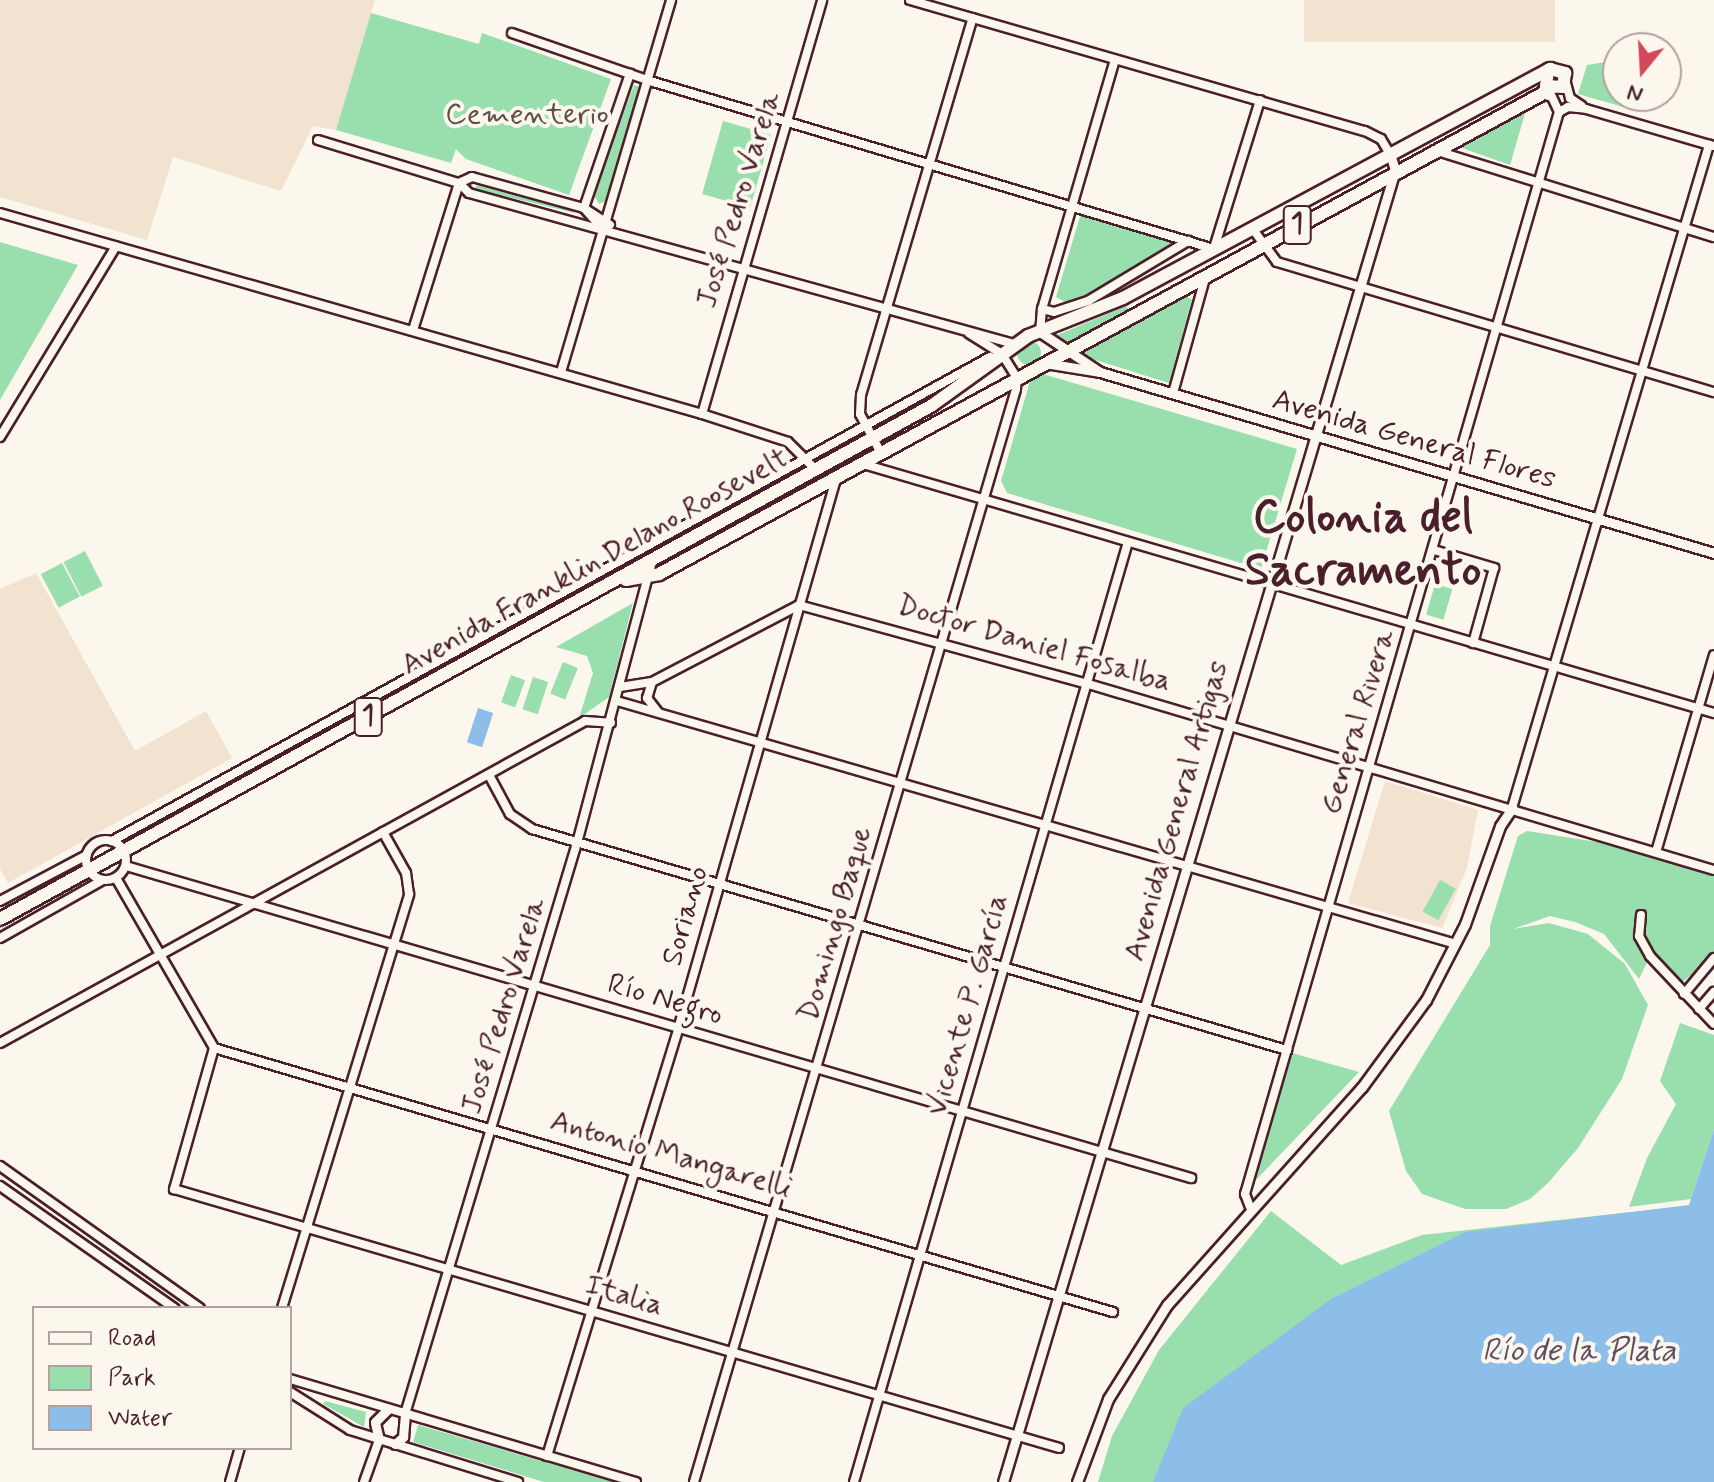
<!DOCTYPE html>
<meta charset="utf-8">
<style>
body{margin:0}
#map{position:relative;width:1714px;height:1482px;overflow:hidden;background:#fbf7ec;font-family:Mynerve,sans-serif}
div>[style]{position:absolute}
.built>*{inset:0;background:#f1e3cf;transform-origin:0 0}
.green>*{inset:0;background:#98dfad;transform-origin:0 0}
.round{border-radius:50%}
.water>*{inset:0;background:#8dbee9;transform-origin:0 0}
.roads{filter:drop-shadow(2px 0 #4a1f2b) drop-shadow(-2px 0 #4a1f2b) drop-shadow(0 2px #4a1f2b) drop-shadow(0 -2px #4a1f2b)}
.minor>*{height:8px;margin:-4px;padding:0 4px;transform-origin:4px;border-radius:4px;background:#fbf7ec}
.minor>.ring{margin:-4px;padding:0;box-sizing:content-box;background:none;border:8px solid #fbf7ec;border-radius:50%}
.tertiary>*{height:9px;margin:-4.5px;padding:0 4.5px;transform-origin:4.5px;border-radius:4.5px;background:#fbf7ec}
.primary>*{height:12px;margin:-6px;padding:0 6px;transform-origin:6px;border-radius:6px;background:#fbf7ec}
span{translate:-50% -50%;white-space:nowrap;text-align:center;line-height:1.15;-webkit-text-stroke:8px #fbf7ec;paint-order:stroke}
.shield-label span{padding:2px 6px;background:#fbf7ec;border:2px solid;border-radius:6px;-webkit-text-stroke-width:0}
.shield-label{font-size:28px;color:#4a1f2b;font-weight:700}
.park-label{font-size:30px;color:#5e4f4c}
.street-label{font-size:30px;color:#4a1f2b}
.water-label{font-size:32px;color:#5e4f64;font-style:italic}
.town-label{font-size:46px;color:#4a1f2b;font-weight:700}
.legend{position:absolute;left:32px;top:1306px;width:260px;height:144px;box-sizing:border-box;background:#fbf7ec;border:2px solid #b4a19f;margin:0;padding:10px 14px;list-style:none;font-size:24px;color:#4a1f2b}
.legend li{display:flex;align-items:center;gap:16px;height:40px}
.legend b{width:40px;border:2px solid #b4a19f}
.north{position:absolute;left:1602px;top:32px;width:80px;height:80px;box-sizing:border-box;background:#fbf7ec;border:2px solid #b4a19f;border-radius:50%;rotate:198deg;font-size:22px;font-weight:700;line-height:32px;text-align:center;color:#4a1f2b}
.north::after{content:'';display:block;margin:auto;width:28px;height:36px;background:#d1495b;clip-path:polygon(50% 0,100% 100%,50% 72%,0 100%)}
</style>
<div id="map">
<div class="built">
<div style="clip-path:polygon(0 0,375px 0,336px 130px,313px 126px,281px 191px,173px 157px,147px 240px,0 197px)"></div>
<div style="left:1304px;top:0;width:251px;height:42px"></div>
<div style="clip-path:polygon(36px 573px,135px 751px,206px 711px,232px 758px,8px 883px,0 869px,0 589px)"></div>
<div style="clip-path:polygon(1385px 781px,1478px 810px,1467px 868px,1442px 928px,1348px 903px)"></div>
</div>
<div class="green">
<div style="clip-path:polygon(371px 13px,479px 44px,482px 33px,611px 79px,569px 195px,466px 159px,456px 149px,451px 163px,336px 130px)"></div>
<div style="clip-path:polygon(1618px 60px,1618px 96px,1631px 96px,1627px 108px,1578px 94px,1587px 65px)"></div>
<div style="clip-path:polygon(634px 85px,642px 87px,608px 200px,599px 204px,593px 194px)"></div>
<div style="clip-path:polygon(1526px 110px,1510px 165px,1462px 148px,1462px 145px)"></div>
<div style="left:723px;top:121px;width:50px;height:76px;rotate:16deg"></div>
<div style="clip-path:polygon(477px 185px,573px 211px,575px 213px,474px 189px)"></div>
<div style="clip-path:polygon(1081px 213px,1169px 240px,1171px 249px,1068px 304px,1056px 297px)"></div>
<div style="clip-path:polygon(0 242px,78px 265px,0 400px)"></div>
<div style="clip-path:polygon(1183px 294px,1192px 300px,1169px 383px,1086px 357px,1085px 349px)"></div>
<div style="clip-path:polygon(1126px 306px,1129px 311px,1069px 343px,1055px 336px)"></div>
<div class="round" style="left:1017px;top:341px;width:24px;height:24px"></div>
<div style="clip-path:polygon(1043px 374px,1297px 449px,1261px 569px,1007px 493px,1001px 481px,1030px 381px)"></div>
<div style="left:85px;top:551px;width:39px;height:24px;rotate:63deg"></div>
<div style="left:62px;top:563px;width:38px;height:24px;rotate:62deg"></div>
<div style="left:1435px;top:584px;width:18px;height:32px;rotate:16deg"></div>
<div style="clip-path:polygon(633px 603px,609px 697px,579px 718px,593px 673px,587px 656px,556px 647px)"></div>
<div style="left:563px;top:662px;width:16px;height:34px;rotate:22deg"></div>
<div style="left:511px;top:675px;width:15px;height:29px;rotate:20deg"></div>
<div style="left:533px;top:677px;width:16px;height:34px;rotate:18deg"></div>
<div style="clip-path:polygon(1527px 831px,1623px 846px,1714px 873px,1714px 958px,1682px 982px,1650px 956px,1639px 979px,1604px 934px,1575px 922px,1550px 916px,1513px 929px,1549px 923px,1588px 934px,1625px 964px,1648px 1005px,1622px 1079px,1578px 1148px,1548px 1183px,1530px 1199px,1506px 1209px,1465px 1209px,1422px 1194px,1406px 1171px,1389px 1111px,1490px 945px,1490px 926px,1518px 836px)"></div>
<div style="left:1440px;top:880px;width:18px;height:36px;rotate:29deg"></div>
<div style="clip-path:polygon(1680px 1023px,1714px 1035px,1714px 1129px,1691px 1199px,1629px 1207px,1647px 1158px,1676px 1104px,1660px 1081px)"></div>
<div style="clip-path:polygon(1292px 1053px,1359px 1072px,1256px 1180px,1255px 1176px)"></div>
<div style="clip-path:polygon(1271px 1211px,1341px 1265px,1422px 1235px,1632px 1212px,1376px 1482px,1098px 1482px,1112px 1436px,1159px 1350px)"></div>
<div style="clip-path:polygon(325px 1401px,366px 1412px,364px 1427px,323px 1404px)"></div>
<div style="clip-path:polygon(418px 1425px,614px 1482px,544px 1482px,413px 1442px)"></div>
</div>
<div class="water">
<div style="left:478px;top:708px;width:16px;height:36px;rotate:18deg"></div>
<div style="clip-path:polygon(1714px 1129px,1714px 1482px,1153px 1482px,1183px 1408px,1331px 1299px,1465px 1232px,1689px 1205px)"></div>
</div>
<div class="roads">
<div class="minor">
<div style="left:910px;top:0;width:473px;rotate:16.1deg"></div>
<div style="left:1365px;top:131px;width:18px;rotate:27deg"></div>
<div style="left:1381px;top:139px;width:17px;rotate:59deg"></div>
<div style="left:512px;top:33px;width:146px;rotate:19.2deg"></div>
<div style="left:650px;top:81px;width:588px;rotate:16.59deg"></div>
<div style="left:1566px;top:83px;width:16px;rotate:75deg"></div>
<div style="left:1570px;top:98px;width:14px;rotate:34deg"></div>
<div style="left:1542px;top:94px;width:10px;rotate:17deg"></div>
<div style="left:1552px;top:97px;width:17px;rotate:65deg"></div>
<div style="left:1559px;top:112px;width:10px;rotate:-29deg"></div>
<div style="left:1568px;top:107px;width:18px;rotate:6deg"></div>
<div style="left:1586px;top:109px;width:132px;rotate:16.2deg"></div>
<div style="left:318px;top:140px;width:147px;rotate:17deg"></div>
<div style="left:459px;top:183px;width:14px;rotate:45deg"></div>
<div style="left:469px;top:193px;width:566px;rotate:15.49deg"></div>
<div style="left:1434px;top:150px;width:293px;rotate:17.3deg"></div>
<div style="left:459px;top:183px;width:14px;rotate:-25deg"></div>
<div style="left:472px;top:177px;width:116px;rotate:15.5deg"></div>
<div style="left:584px;top:208px;width:31px;rotate:33deg"></div>
<div style="left:0;top:213px;width:730px;rotate:15.98deg"></div>
<div style="left:702px;top:414px;width:90px;rotate:18deg"></div>
<div style="left:788px;top:442px;width:38px;rotate:45deg"></div>
<div style="left:601px;top:227px;width:25px;rotate:-132deg"></div>
<div style="left:584px;top:208px;width:142px;rotate:-71.1deg"></div>
<div style="left:1252px;top:228px;width:42px;rotate:53.7deg"></div>
<div style="left:1277px;top:262px;width:456px;rotate:16.6deg"></div>
<div style="left:1214px;top:248px;width:155px;rotate:-72.7deg"></div>
<div style="left:1042px;top:309px;width:12px;rotate:14deg"></div>
<div style="left:1054px;top:312px;width:36px;rotate:-18deg"></div>
<div style="left:1088px;top:301px;width:117px;rotate:-31deg"></div>
<div style="left:413px;top:330px;width:154px;rotate:-72.6deg"></div>
<div style="left:1040px;top:332px;width:23px;rotate:-85deg"></div>
<div style="left:1042px;top:309px;width:259px;rotate:-73.7deg"></div>
<div style="left:561px;top:372px;width:388px;rotate:-73.5deg"></div>
<div style="left:1173px;top:393px;width:123px;rotate:-74.4deg"></div>
<div style="left:702px;top:414px;width:431px;rotate:-73.8deg"></div>
<div style="left:0;top:437px;width:223px;rotate:-58.7deg"></div>
<div style="left:881px;top:453px;width:44px;rotate:-118.3deg"></div>
<div style="left:860px;top:414px;width:19px;rotate:-87deg"></div>
<div style="left:861px;top:395px;width:393px;rotate:-73.5deg"></div>
<div style="left:863px;top:464px;width:887px;rotate:16.31deg"></div>
<div style="left:1434px;top:550px;width:63px;rotate:16.7deg"></div>
<div style="left:1494px;top:568px;width:78px;rotate:105.6deg"></div>
<div style="left:652px;top:682px;width:17px;rotate:107deg"></div>
<div style="left:647px;top:698px;width:18px;rotate:52deg"></div>
<div style="left:620px;top:687px;width:32px;rotate:-9deg"></div>
<div style="left:652px;top:682px;width:166px;rotate:-27.6deg"></div>
<div style="left:799px;top:605px;width:296px;rotate:15.3deg"></div>
<div style="left:1085px;top:683px;width:656px;rotate:16.56deg"></div>
<div style="left:617px;top:701px;width:873px;rotate:16.15deg"></div>
<div style="left:489px;top:775px;width:44px;rotate:61.7deg"></div>
<div style="left:510px;top:814px;width:27px;rotate:34deg"></div>
<div style="left:532px;top:829px;width:787px;rotate:16.32deg"></div>
<div style="left:1512px;top:808px;width:692px;rotate:-73.45deg"></div>
<div class="ring" style="left:86px;top:840px;width:32px;height:32px"></div>
<div style="left:112px;top:841px;width:1003px;rotate:-28.87deg"></div>
<div style="left:1656px;top:852px;width:205px;rotate:-73.6deg"></div>
<div style="left:126px;top:866px;width:1110px;rotate:16.33deg"></div>
<div style="left:116px;top:878px;width:196px;rotate:60deg"></div>
<div style="left:214px;top:1048px;width:147px;rotate:105.8deg"></div>
<div style="left:174px;top:1189px;width:922px;rotate:16.31deg"></div>
<div style="left:0;top:901px;width:98px;rotate:-27.9deg"></div>
<div style="left:1641px;top:915px;width:21px;rotate:95deg"></div>
<div style="left:1639px;top:936px;width:23px;rotate:61deg"></div>
<div style="left:1650px;top:956px;width:93px;rotate:46.7deg"></div>
<div style="left:0;top:938px;width:118px;rotate:-29.4deg"></div>
<div style="left:1684px;top:994px;width:47px;rotate:-50.2deg"></div>
<div style="left:1699px;top:1009px;width:23px;rotate:-49deg"></div>
<div style="left:0;top:1043px;width:668px;rotate:-28.83deg"></div>
<div style="left:585px;top:721px;width:26px;rotate:4deg"></div>
<div style="left:214px;top:1048px;width:937px;rotate:16.37deg"></div>
<div style="left:0;top:1166px;width:245px;rotate:35.4deg"></div>
<div style="left:0;top:1186px;width:213px;rotate:35deg"></div>
<div style="left:1250px;top:1207px;width:14px;rotate:-111deg"></div>
<div style="left:1245px;top:1194px;width:1127px;rotate:-73.82deg"></div>
<div style="left:282px;top:1308px;width:433px;rotate:-72.9deg"></div>
<div style="left:409px;top:894px;width:21px;rotate:-98deg"></div>
<div style="left:406px;top:873px;width:47px;rotate:-119.3deg"></div>
<div style="left:290px;top:1379px;width:361px;rotate:16.6deg"></div>
<div style="left:290px;top:1392px;width:71px;rotate:32.3deg"></div>
<div style="left:350px;top:1430px;width:176px;rotate:17.2deg"></div>
<div style="left:405px;top:1414px;width:596px;rotate:-73.24deg"></div>
<div style="left:577px;top:843px;width:295px;rotate:-75.1deg"></div>
<div style="left:547px;top:1456px;width:447px;rotate:-72.9deg"></div>
<div style="left:678px;top:1029px;width:572px;rotate:-73.97deg"></div>
<div style="left:230px;top:1482px;width:35px;rotate:-74deg"></div>
<div style="left:364px;top:1482px;width:45px;rotate:-70.3deg"></div>
<div style="left:694px;top:1482px;width:1139px;rotate:-73.58deg"></div>
<div style="left:1016px;top:389px;width:11px;rotate:-85deg"></div>
<div style="left:1017px;top:378px;width:28px;rotate:-122deg"></div>
<div style="left:1002px;top:354px;width:39px;rotate:-148deg"></div>
<div style="left:854px;top:1482px;width:979px;rotate:-73.75deg"></div>
</div>
<div class="tertiary">
<div style="left:1040px;top:332px;width:72px;rotate:33.7deg"></div>
<div style="left:1045px;top:363px;width:56px;rotate:9.3deg"></div>
<div style="left:1100px;top:372px;width:640px;rotate:16.42deg"></div>
<div style="left:379px;top:1440px;width:18px;rotate:-103deg"></div>
<div style="left:375px;top:1422px;width:18px;rotate:-45deg"></div>
<div style="left:395px;top:1444px;width:11px;rotate:-41deg"></div>
<div style="left:403px;top:1437px;width:23px;rotate:-85deg"></div>
<div style="left:1003px;top:1482px;width:1369px;rotate:-73.36deg"></div>
<div style="left:1395px;top:170px;width:17px;rotate:-107deg"></div>
<div style="left:1077px;top:1482px;width:89px;rotate:-69.5deg"></div>
<div style="left:1108px;top:1399px;width:111px;rotate:-57.9deg"></div>
<div style="left:1167px;top:1305px;width:292px;rotate:-48.2deg"></div>
<div style="left:1362px;top:1087px;width:108px;rotate:-53.7deg"></div>
<div style="left:1426px;top:1000px;width:85px;rotate:-62.8deg"></div>
<div style="left:1465px;top:924px;width:104px;rotate:-70.3deg"></div>
<div style="left:1500px;top:826px;width:22px;rotate:-56deg"></div>
</div>
<div class="primary">
<div style="left:626px;top:580px;width:34px;rotate:-10deg"></div>
<div style="left:659px;top:574px;width:1015px;rotate:-28.53deg"></div>
<div style="left:0;top:919px;width:1063px;rotate:-28.86deg"></div>
<div style="left:931px;top:406px;width:120px;rotate:-35.8deg"></div>
<div style="left:1028px;top:336px;width:102px;rotate:-21.8deg"></div>
<div style="left:1123px;top:298px;width:485px;rotate:-28.2deg"></div>
<div style="left:1550px;top:69px;width:16px;rotate:15deg"></div>
<div style="left:1565px;top:73px;width:14px;rotate:98deg"></div>
<div style="left:1563px;top:87px;width:17px;rotate:-177deg"></div>
<div style="left:1546px;top:86px;width:16px;rotate:-83deg"></div>
</div>
</div>
<div class="shield-label">
<span style="left:1297px;top:225px">1</span>
<span style="left:368px;top:717px">1</span>
</div>
<div class="park-label">
<span style="left:527px;top:115px">Cementerio</span>
</div>
<div class="street-label">
<span style="left:739px;top:200px;rotate:-73deg">José Pedro Varela</span>
<span style="left:1414px;top:440px;rotate:16deg">Avenida General Flores</span>
<span style="left:595px;top:562px;rotate:-29deg">Avenida Franklin Delano Roosevelt</span>
<span style="left:1034px;top:644px;rotate:16deg">Doctor Daniel Fosalba</span>
<span style="left:1358px;top:722px;rotate:-73deg">General Rivera</span>
<span style="left:1177px;top:811px;rotate:-74deg">Avenida General Artigas</span>
<span style="left:686px;top:916px;rotate:-74deg">Soriano</span>
<span style="left:836px;top:924px;rotate:-74deg">Domingo Baque</span>
<span style="left:665px;top:1000px;rotate:16deg">Río Negro</span>
<span style="left:968px;top:1005px;rotate:-74deg">Vicente P. García</span>
<span style="left:504px;top:1006px;rotate:-73deg">José Pedro Varela</span>
<span style="left:671px;top:1155px;rotate:16deg">Antonio Mangarelli</span>
<span style="left:624px;top:1296px;rotate:17deg">Italia</span>
</div>
<div class="water-label">
<span style="left:1579px;top:1351px">Río de la Plata</span>
</div>
<div class="town-label">
<span style="left:1363px;top:545px">Colonia del<br>Sacramento</span>
</div>
<ul class="legend">
<li><b style="height:10px;background:#fbf7ec"></b>Road</li>
<li><b style="height:22px;background:#98dfad"></b>Park</li>
<li><b style="height:22px;background:#8dbee9"></b>Water</li>
</ul>
<div class="north">N</div>
</div>
